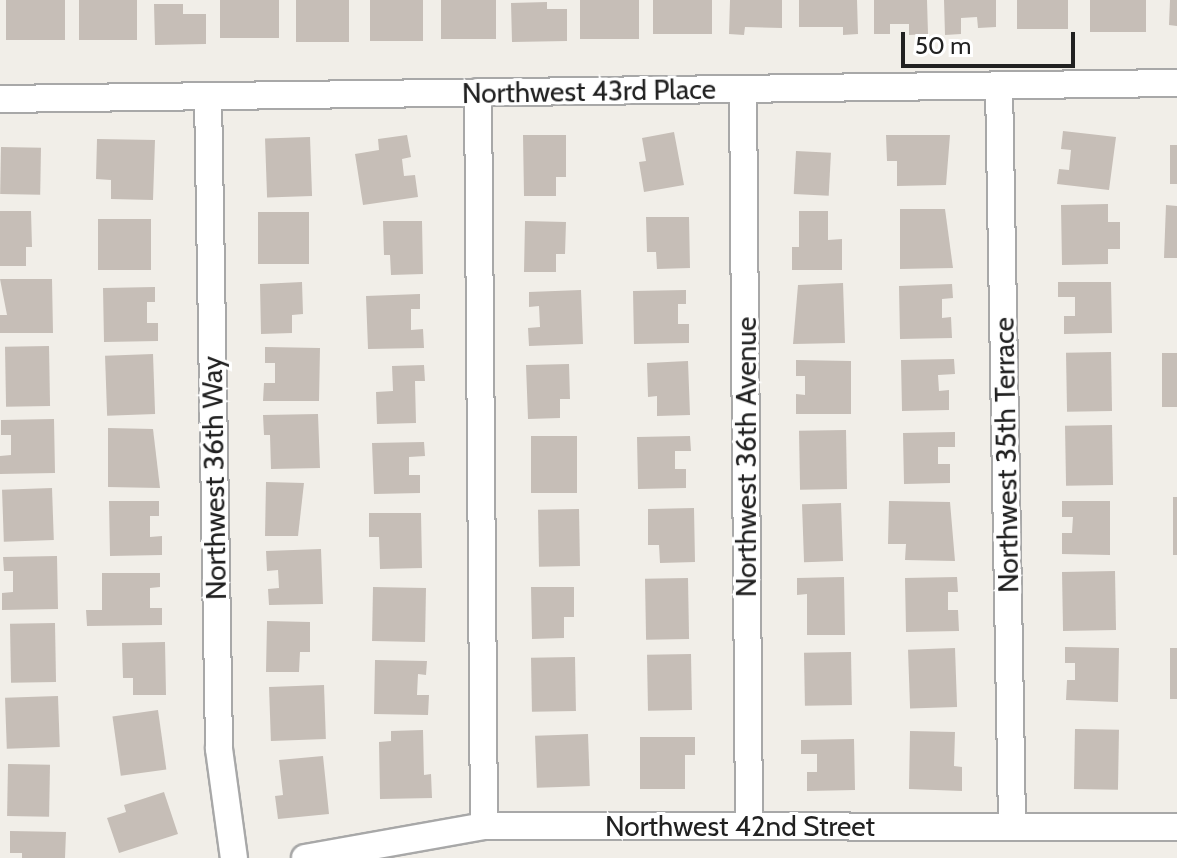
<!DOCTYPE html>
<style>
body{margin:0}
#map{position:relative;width:1177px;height:858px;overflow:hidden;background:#f1eee8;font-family:Cabin,sans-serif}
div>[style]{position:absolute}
.building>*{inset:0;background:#c6beb7;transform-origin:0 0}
.roads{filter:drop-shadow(2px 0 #a8a8a8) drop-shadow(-2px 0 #a8a8a8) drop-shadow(0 2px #a8a8a8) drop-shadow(0 -2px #a8a8a8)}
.street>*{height:26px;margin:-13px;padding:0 13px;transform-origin:13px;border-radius:13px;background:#fff}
span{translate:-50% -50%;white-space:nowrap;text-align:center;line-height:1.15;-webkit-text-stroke:6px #fff;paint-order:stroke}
.street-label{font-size:28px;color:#212121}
.scale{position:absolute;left:901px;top:32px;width:174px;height:36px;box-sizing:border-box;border:4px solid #212121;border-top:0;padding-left:10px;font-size:24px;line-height:28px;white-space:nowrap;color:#212121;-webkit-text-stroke:6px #fff;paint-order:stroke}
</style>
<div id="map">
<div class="building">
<div style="left:6px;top:0;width:59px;height:40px"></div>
<div style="left:79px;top:0;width:58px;height:40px"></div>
<div style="left:220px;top:0;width:59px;height:38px"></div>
<div style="left:296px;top:0;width:53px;height:42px"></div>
<div style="left:370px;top:0;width:53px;height:41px"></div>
<div style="left:441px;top:0;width:55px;height:39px"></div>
<div style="left:580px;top:0;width:59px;height:39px"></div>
<div style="left:653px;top:0;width:59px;height:34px"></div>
<div style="clip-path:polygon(730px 0,782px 0,782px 28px,745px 27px,744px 35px,729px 34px)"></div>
<div style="clip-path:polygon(799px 0,857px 0,858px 34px,843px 35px,843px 27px,799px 27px)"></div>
<div style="clip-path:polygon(874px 0,927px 0,928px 34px,909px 35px,909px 24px,890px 24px,890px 34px,874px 34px)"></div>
<div style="clip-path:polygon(944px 0,996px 0,996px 27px,978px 28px,977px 17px,961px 18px,961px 34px,945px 35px)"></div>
<div style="left:1017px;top:0;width:51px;height:29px"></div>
<div style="left:1090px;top:0;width:56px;height:32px"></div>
<div style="clip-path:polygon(1170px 0,1177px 0,1177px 26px,1169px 25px)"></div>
<div style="clip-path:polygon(547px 2px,547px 9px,567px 9px,567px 41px,512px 42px,511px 3px)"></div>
<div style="clip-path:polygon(154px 4px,183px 4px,183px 14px,206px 14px,206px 44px,155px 45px)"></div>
<div style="clip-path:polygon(1063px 131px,1116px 137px,1109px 190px,1057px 184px,1059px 169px,1069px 170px,1071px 150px,1061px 149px)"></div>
<div style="clip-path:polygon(674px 132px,684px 185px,644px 192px,639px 162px,646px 161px,642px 138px)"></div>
<div style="clip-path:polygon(407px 135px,411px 157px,402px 159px,404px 176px,415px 175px,418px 197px,363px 205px,355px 154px,379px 150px,378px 139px)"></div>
<div style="clip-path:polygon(523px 135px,566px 135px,566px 177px,556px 177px,556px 196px,524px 196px)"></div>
<div style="clip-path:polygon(886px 135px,950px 135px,946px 185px,897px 186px,897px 161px,887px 161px)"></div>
<div style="left:310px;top:137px;width:59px;height:45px;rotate:88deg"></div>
<div style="clip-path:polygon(97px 139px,155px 140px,153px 200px,111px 199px,111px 180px,96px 179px)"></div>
<div style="left:1170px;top:145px;width:7px;height:39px"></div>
<div style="left:1px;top:147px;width:40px;height:47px;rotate:1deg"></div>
<div style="left:796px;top:151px;width:35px;height:43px;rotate:3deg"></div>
<div style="clip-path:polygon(1108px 204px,1108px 222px,1120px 222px,1120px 249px,1108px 249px,1108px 264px,1062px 265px,1061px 205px)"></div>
<div style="clip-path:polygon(1166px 205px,1177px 206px,1177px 258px,1164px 258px)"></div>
<div style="clip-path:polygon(900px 209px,945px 209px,953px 268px,900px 269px)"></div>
<div style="clip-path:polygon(0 211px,31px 211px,32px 247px,26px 247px,26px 266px,0 266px)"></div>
<div style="clip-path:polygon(799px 211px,828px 211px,828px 240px,842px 239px,842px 270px,792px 270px,792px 247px,799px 247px)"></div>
<div style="left:258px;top:212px;width:51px;height:52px"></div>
<div style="clip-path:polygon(646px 217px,689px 217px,690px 268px,657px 269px,656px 252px,647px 252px)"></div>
<div style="left:98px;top:219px;width:53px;height:51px"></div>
<div style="clip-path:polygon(383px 221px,422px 221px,423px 274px,391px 275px,390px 255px,384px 255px)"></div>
<div style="clip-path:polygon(525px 221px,566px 222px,565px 254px,556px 254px,556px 272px,524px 272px)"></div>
<div style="clip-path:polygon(0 279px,52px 279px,53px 333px,0 333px,0 315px,7px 315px)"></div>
<div style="clip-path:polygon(302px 282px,303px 314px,292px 315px,292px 333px,261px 334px,260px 284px)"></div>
<div style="clip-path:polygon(1058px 282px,1111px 282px,1112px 333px,1064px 334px,1064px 316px,1075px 316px,1075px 297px,1058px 297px)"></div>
<div style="clip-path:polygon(843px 283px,845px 343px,793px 344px,798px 285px)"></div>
<div style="clip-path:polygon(952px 284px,953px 298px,942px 299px,942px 318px,951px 317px,952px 338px,900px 339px,899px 286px)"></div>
<div style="clip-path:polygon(155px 287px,155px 302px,147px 302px,147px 323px,158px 323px,158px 341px,104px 342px,103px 288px)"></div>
<div style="clip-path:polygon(581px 290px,583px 344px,529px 346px,528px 328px,540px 327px,539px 306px,529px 307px,529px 292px)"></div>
<div style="clip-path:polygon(686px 290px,686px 304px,678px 304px,678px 324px,689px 324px,689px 343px,634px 344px,633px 291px)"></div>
<div style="clip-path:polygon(420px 294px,420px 309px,411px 309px,411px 330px,423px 329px,424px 348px,368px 349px,366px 296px)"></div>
<div style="left:49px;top:346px;width:60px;height:44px;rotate:89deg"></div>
<div style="clip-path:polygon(265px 347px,320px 348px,319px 401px,263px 401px,264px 383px,275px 383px,275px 363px,265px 363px)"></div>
<div style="left:1111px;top:352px;width:59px;height:45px;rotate:89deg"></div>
<div style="left:1177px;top:353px;width:54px;height:15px;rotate:90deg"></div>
<div style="left:153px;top:354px;width:60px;height:48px;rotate:88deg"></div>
<div style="clip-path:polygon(954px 359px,955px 374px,938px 375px,939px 391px,949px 390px,949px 410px,902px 411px,901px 360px)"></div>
<div style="clip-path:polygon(796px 360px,851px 361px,851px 414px,796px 414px,796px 394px,805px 395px,805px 376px,796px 376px)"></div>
<div style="clip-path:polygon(688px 361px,690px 415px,657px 416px,657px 396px,648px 397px,647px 363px)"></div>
<div style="clip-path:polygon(569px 364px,570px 399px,560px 399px,560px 418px,528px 419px,526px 365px)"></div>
<div style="clip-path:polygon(424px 365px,425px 381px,415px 381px,416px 423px,377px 424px,376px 392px,393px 391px,392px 366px)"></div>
<div style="clip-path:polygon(318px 414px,320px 468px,271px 469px,270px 435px,264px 435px,263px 415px)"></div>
<div style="clip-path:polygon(54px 419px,55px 473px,0 474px,0 456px,11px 455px,11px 435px,1px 435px,1px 420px)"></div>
<div style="left:1112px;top:425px;width:60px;height:47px;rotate:89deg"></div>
<div style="clip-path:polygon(108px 428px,153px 429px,160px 488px,108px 487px)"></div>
<div style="left:846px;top:430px;width:59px;height:47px;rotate:89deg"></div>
<div style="clip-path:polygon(955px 432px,955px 447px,938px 447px,938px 464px,950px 464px,950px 483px,904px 484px,903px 433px)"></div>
<div style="left:531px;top:436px;width:46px;height:57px"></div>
<div style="clip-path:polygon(690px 436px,691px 451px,675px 451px,675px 469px,686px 469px,686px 488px,638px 489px,637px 437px)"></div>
<div style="clip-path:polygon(424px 442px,425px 456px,409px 457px,409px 475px,420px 475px,420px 493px,374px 494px,372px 443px)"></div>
<div style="clip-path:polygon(266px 482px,304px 483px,298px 536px,265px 536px)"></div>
<div style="left:52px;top:488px;width:52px;height:50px;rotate:88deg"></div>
<div style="left:1173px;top:497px;width:4px;height:58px"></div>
<div style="clip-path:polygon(109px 501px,159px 501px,159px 516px,150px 516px,150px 537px,162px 536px,162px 555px,110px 556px)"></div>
<div style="clip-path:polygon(889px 501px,950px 502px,955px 561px,905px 560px,906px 544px,888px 544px)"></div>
<div style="clip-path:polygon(1062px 501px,1110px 501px,1110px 555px,1062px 554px,1062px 533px,1072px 533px,1073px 517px,1062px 517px)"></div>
<div style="left:841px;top:503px;width:58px;height:39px;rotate:88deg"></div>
<div style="clip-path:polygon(694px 508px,695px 562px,660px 563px,659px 545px,648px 545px,648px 509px)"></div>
<div style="left:579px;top:509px;width:57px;height:41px;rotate:89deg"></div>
<div style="clip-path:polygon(369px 513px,421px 513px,422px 568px,380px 569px,379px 537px,369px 537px)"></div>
<div style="clip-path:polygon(321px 549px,323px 604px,269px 605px,268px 589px,279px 588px,278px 570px,267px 571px,266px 551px)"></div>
<div style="clip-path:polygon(57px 556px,58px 609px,2px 610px,2px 593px,13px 592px,13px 571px,4px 571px,3px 557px)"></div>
<div style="left:1115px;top:571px;width:59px;height:53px;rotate:89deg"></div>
<div style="clip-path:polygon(102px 573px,160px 573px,160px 587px,150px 588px,150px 608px,162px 608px,162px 625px,87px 626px,86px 610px,102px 610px)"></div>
<div style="clip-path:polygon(844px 577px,845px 635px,807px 635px,807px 594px,797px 595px,797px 578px)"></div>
<div style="clip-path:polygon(957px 577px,958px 592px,948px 592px,948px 610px,958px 610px,959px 631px,906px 632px,905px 578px)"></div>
<div style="left:688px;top:578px;width:61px;height:43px;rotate:89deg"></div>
<div style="left:373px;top:587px;width:53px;height:54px;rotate:1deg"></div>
<div style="clip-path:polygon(531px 587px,574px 587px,574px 617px,564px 617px,564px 638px,532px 639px)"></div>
<div style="clip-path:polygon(267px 621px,310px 622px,310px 652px,300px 652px,299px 672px,266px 672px)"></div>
<div style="left:55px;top:623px;width:59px;height:45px;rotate:89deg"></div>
<div style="clip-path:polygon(165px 642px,166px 695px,133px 695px,133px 678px,123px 678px,122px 643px)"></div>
<div style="clip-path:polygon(1065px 647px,1119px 648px,1118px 702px,1066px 700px,1067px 680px,1075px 680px,1075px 663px,1065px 663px)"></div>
<div style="left:955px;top:648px;width:59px;height:47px;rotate:88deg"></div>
<div style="left:1170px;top:648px;width:7px;height:51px"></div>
<div style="left:851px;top:652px;width:53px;height:47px;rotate:89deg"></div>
<div style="left:691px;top:654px;width:56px;height:44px;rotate:89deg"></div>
<div style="left:575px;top:657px;width:54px;height:44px;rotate:89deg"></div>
<div style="clip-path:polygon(375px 660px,427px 661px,426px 675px,418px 674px,417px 695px,429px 695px,428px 715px,374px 714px)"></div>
<div style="left:324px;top:685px;width:54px;height:55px;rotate:88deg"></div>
<div style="left:58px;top:696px;width:51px;height:53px;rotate:88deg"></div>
<div style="left:158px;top:710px;width:60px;height:46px;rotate:82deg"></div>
<div style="left:1075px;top:729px;width:44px;height:60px;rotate:1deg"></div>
<div style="clip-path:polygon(423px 730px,424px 775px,431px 774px,432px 798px,380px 799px,379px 742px,391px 741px,391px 731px)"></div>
<div style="clip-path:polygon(910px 731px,955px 732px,954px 766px,962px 767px,962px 791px,909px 789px)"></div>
<div style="left:588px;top:734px;width:52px;height:53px;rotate:88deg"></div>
<div style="clip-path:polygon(640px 737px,695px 737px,695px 755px,685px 755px,685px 789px,640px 789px)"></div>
<div style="clip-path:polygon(854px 739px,855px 790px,807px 791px,807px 772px,817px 772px,817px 754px,801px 754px,801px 740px)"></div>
<div style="clip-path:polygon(323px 756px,329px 814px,278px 819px,275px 796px,283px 795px,279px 760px)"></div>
<div style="left:8px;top:764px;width:42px;height:52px;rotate:1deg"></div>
<div style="clip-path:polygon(164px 792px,178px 834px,119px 853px,107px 818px,126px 812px,124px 805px)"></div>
<div style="clip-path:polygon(10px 831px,66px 832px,65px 858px,22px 858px,22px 853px,10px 853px)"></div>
</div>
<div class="roads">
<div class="street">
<div style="left:999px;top:85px;width:739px;rotate:88.99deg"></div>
<div style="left:743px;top:89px;width:737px;rotate:89.53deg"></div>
<div style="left:478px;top:92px;width:734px;rotate:89.53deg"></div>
<div style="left:208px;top:96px;width:653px;rotate:89.03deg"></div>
<div style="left:219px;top:749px;width:110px;rotate:82.2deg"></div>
<div style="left:0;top:99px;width:1177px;rotate:-0.78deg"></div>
<div style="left:305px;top:858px;width:182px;rotate:-10.1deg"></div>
<div style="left:484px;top:826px;width:693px;rotate:0.08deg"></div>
</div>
</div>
<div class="street-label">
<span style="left:589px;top:91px;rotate:-1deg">Northwest 43rd Place</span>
<span style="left:1006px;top:455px;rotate:-91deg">Northwest 35th Terrace</span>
<span style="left:746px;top:457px;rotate:-90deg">Northwest 36th Avenue</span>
<span style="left:214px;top:478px;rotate:-91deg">Northwest 36th Way</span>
<span style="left:740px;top:826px">Northwest 42nd Street</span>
</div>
<div class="scale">50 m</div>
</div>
